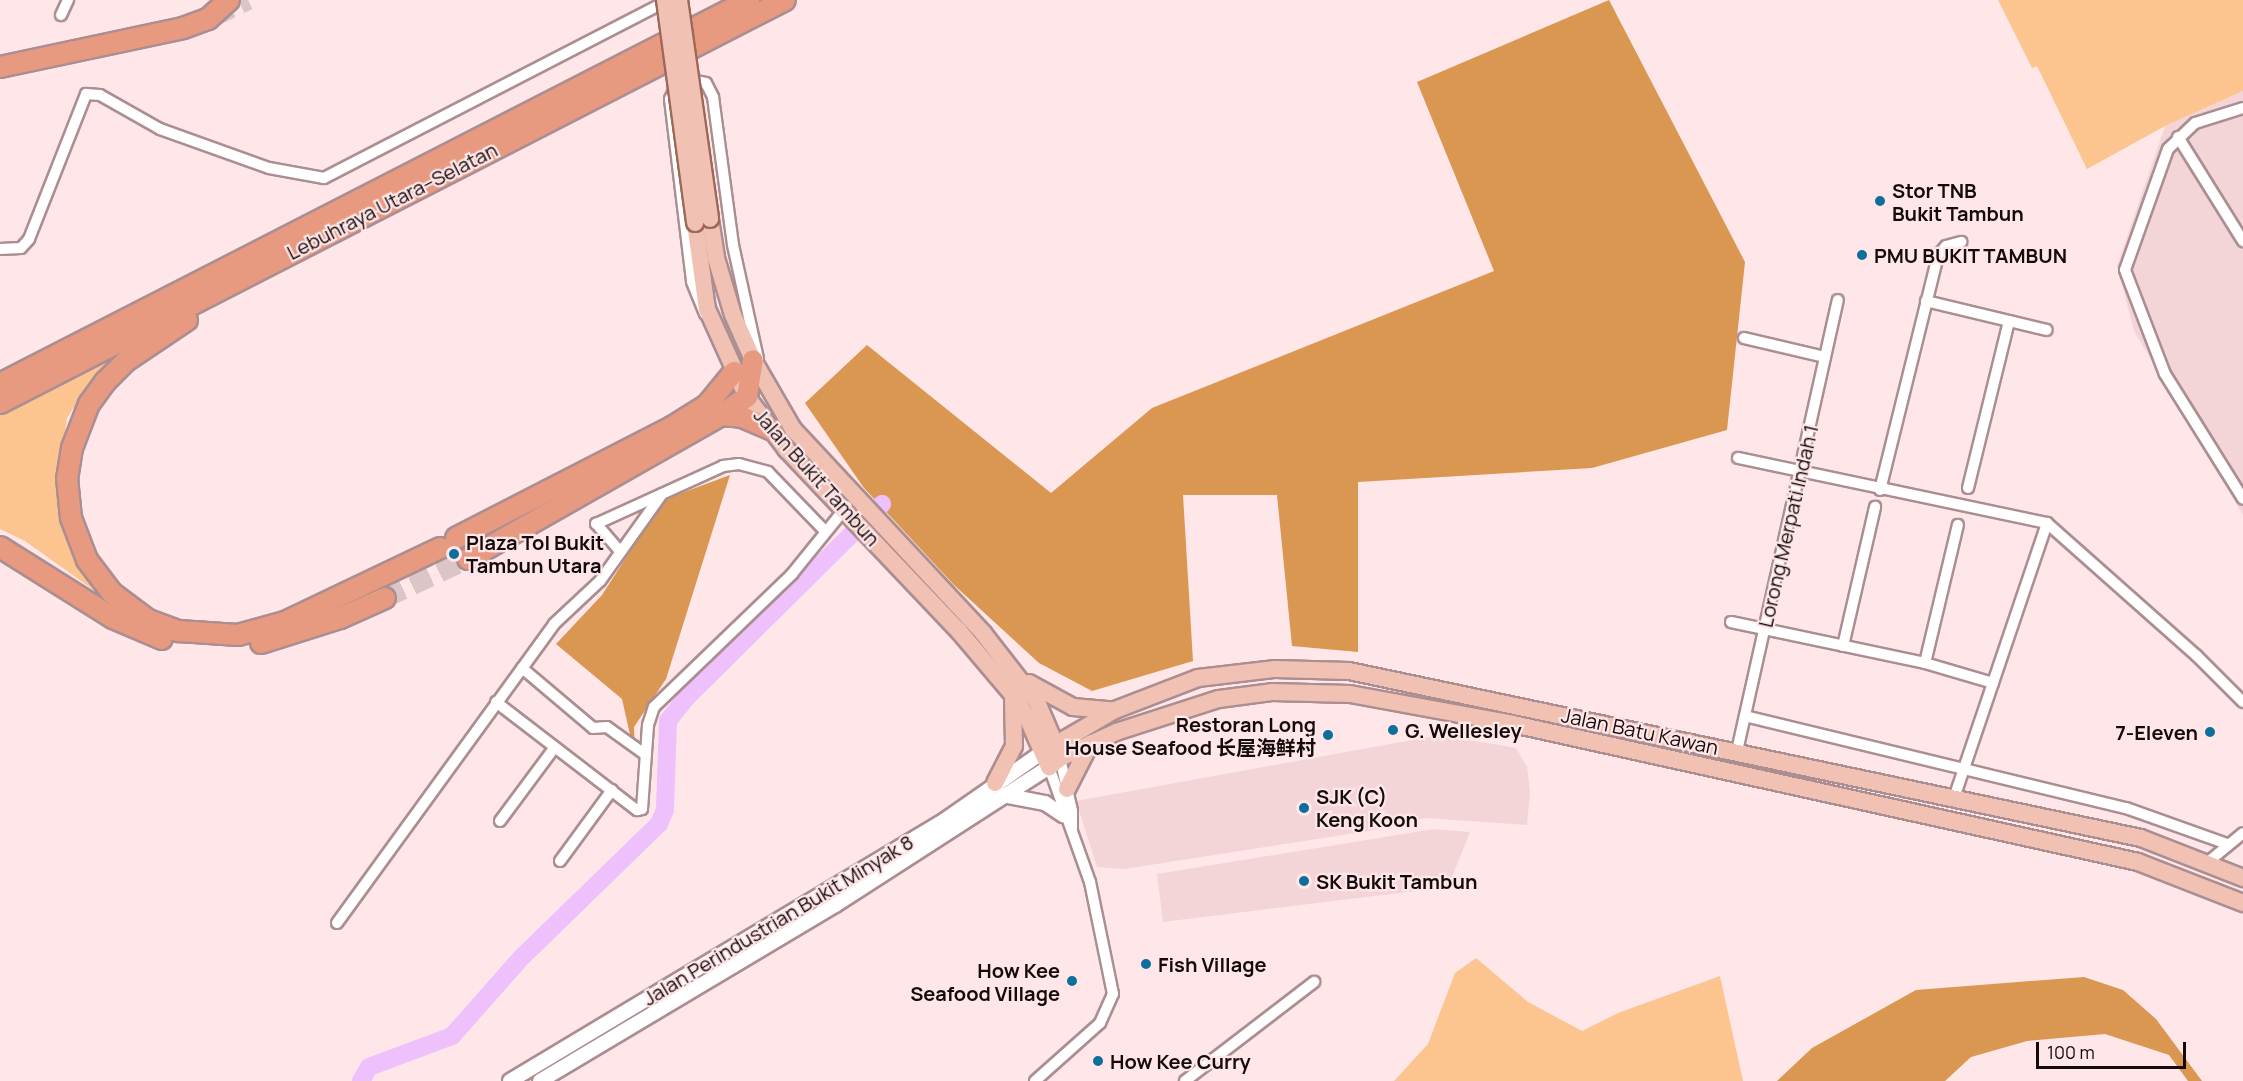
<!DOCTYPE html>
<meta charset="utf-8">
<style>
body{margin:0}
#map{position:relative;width:2243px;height:1081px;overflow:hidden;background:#ffe6e8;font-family:Manrope,"Noto Sans SC",sans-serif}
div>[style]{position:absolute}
.built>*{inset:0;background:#f3d5d8}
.green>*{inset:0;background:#fcc590}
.forest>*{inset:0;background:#da9751}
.river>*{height:18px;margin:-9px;padding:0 9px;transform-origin:9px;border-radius:9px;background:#eec0fc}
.motorway-tunnel>*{height:20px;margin-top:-10px;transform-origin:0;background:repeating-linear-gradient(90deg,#dcc5c7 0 20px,transparent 0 30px)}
.roads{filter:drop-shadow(2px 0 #ab8e91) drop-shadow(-2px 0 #ab8e91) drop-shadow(0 2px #ab8e91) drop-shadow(0 -2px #ab8e91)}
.minor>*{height:10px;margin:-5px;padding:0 5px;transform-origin:5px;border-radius:5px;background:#fff}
.tertiary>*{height:14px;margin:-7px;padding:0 7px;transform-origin:7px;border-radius:7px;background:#fff}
.primary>*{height:16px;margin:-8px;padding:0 8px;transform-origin:8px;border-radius:8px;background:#f1c2b3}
.motorway>*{height:20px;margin:-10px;padding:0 10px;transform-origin:10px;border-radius:10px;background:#e89a81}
.bridges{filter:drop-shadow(2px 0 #9e6858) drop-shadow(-2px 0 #9e6858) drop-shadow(0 2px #9e6858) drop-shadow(0 -2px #9e6858)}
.primary-bridge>*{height:16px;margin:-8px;padding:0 8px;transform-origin:8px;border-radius:8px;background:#f1c2b3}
.dots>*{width:16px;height:16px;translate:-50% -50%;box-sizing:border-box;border:3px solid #ffe6e8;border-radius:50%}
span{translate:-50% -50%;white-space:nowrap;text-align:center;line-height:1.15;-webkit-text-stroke:4.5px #ffe6e8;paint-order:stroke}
.poi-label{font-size:20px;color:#140b0c;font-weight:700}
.left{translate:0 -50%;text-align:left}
.right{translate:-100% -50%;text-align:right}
.street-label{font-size:20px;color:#140b0c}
.scale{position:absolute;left:2036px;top:1042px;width:150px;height:27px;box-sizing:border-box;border:3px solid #140b0c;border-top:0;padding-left:8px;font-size:18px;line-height:21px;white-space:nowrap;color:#140b0c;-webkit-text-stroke:4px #ffe6e8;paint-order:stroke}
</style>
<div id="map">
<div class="built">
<div style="clip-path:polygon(2243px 91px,2243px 515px,2134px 331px,2117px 266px,2165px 126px)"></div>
<div style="clip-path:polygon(1440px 735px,1516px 748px,1527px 767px,1530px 792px,1527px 825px,1425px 818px,1369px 831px,1124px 869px,1097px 867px,1076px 801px)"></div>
<div style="clip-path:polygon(1434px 829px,1470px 832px,1448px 887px,1163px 922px,1157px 874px)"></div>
</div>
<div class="green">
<div style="clip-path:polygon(1998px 0,2243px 0,2243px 91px,2165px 126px,2087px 169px,2037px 66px,2032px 68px)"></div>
<div style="clip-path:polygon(123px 349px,93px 378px,67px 418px,57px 492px,64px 531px,80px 569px,116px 606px,25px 541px,0 529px,0 412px)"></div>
<div style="clip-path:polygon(1476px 958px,1528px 1002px,1582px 1031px,1618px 1013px,1720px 976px,1743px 1081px,1394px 1081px,1428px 1044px,1455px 973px)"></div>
</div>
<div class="forest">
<div style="clip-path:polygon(1609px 0,1745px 262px,1727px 430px,1592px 468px,1358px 482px,1358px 652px,1292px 646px,1277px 495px,1183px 495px,1193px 661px,1092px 691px,1039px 663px,954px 585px,864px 488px,805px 403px,867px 345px,1051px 493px,1152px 408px,1494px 271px,1417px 82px)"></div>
<div style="clip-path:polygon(730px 475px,666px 679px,634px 727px,635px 757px,622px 699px,556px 644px,602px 595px,663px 500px)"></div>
<div style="clip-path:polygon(2084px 977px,2123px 990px,2156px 1019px,2202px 1081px,2188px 1081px,2169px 1055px,2105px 1034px,2027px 1041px,1971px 1057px,1945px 1081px,1777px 1081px,1812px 1048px,1916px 990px)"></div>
</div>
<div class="river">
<div style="left:361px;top:1081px;width:16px;rotate:-60deg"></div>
<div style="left:369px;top:1067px;width:89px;rotate:-20.5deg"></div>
<div style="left:452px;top:1036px;width:106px;rotate:-48.5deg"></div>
<div style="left:522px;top:957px;width:191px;rotate:-44.2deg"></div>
<div style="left:659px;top:824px;width:15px;rotate:-67deg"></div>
<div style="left:665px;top:810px;width:89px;rotate:-88.1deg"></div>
<div style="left:668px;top:721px;width:29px;rotate:-52deg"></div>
<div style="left:686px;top:698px;width:276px;rotate:-44.7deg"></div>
</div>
<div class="motorway-tunnel">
<div style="left:213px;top:17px;width:39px;rotate:-26deg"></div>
<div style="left:385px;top:598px;width:92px;rotate:-25.2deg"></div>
</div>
<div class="roads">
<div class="minor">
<div style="left:61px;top:15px;width:17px;rotate:-65deg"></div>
<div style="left:2243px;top:108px;width:50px;rotate:162.6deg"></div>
<div style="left:2195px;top:123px;width:37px;rotate:136deg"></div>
<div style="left:2168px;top:149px;width:128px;rotate:109.6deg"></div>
<div style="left:2125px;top:270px;width:111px;rotate:69deg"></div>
<div style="left:2165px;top:374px;width:147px;rotate:58deg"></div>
<div style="left:2178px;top:137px;width:123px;rotate:58deg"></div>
<div style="left:0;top:249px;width:21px;rotate:-3deg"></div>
<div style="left:21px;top:248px;width:12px;rotate:-48deg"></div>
<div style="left:29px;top:239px;width:156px;rotate:-68.5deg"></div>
<div style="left:86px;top:94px;width:14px;rotate:4deg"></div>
<div style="left:100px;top:95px;width:69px;rotate:29.5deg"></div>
<div style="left:160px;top:129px;width:116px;rotate:19.7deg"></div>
<div style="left:269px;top:168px;width:56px;rotate:10.3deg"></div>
<div style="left:324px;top:178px;width:373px;rotate:-27.3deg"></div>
<div style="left:1926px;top:301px;width:124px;rotate:13.5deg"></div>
<div style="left:705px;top:314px;width:35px;rotate:-112deg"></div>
<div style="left:692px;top:281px;width:183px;rotate:-96.9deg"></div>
<div style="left:670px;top:99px;width:19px;rotate:-65deg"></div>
<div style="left:678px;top:82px;width:13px;rotate:-9deg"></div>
<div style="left:691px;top:80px;width:15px;rotate:11deg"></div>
<div style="left:706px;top:83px;width:16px;rotate:63deg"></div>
<div style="left:713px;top:97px;width:149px;rotate:82.3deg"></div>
<div style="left:733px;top:245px;width:117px;rotate:77.6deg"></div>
<div style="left:1744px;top:338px;width:83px;rotate:13.2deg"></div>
<div style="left:1738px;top:458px;width:316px;rotate:11.9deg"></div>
<div style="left:2047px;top:523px;width:200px;rotate:41.6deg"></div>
<div style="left:2197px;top:656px;width:65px;rotate:45deg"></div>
<div style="left:1968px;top:488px;width:172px;rotate:-76.2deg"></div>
<div style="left:1880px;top:490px;width:242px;rotate:-76.1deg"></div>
<div style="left:1938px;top:255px;width:12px;rotate:-48deg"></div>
<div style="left:1946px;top:246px;width:16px;rotate:-15deg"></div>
<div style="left:619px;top:550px;width:35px;rotate:-131deg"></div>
<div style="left:596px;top:524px;width:140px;rotate:-24.5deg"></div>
<div style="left:723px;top:466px;width:16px;rotate:-7deg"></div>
<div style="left:739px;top:464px;width:30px;rotate:15deg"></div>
<div style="left:768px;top:472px;width:82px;rotate:46deg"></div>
<div style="left:1731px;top:622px;width:198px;rotate:11.9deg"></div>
<div style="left:1925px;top:663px;width:71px;rotate:16.4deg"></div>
<div style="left:1843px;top:646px;width:143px;rotate:-77deg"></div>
<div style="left:1925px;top:663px;width:142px;rotate:-76.6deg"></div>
<div style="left:522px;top:668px;width:93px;rotate:40.2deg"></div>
<div style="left:593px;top:728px;width:14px;rotate:-4deg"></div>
<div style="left:607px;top:727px;width:48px;rotate:35.7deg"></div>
<div style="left:496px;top:702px;width:178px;rotate:37.5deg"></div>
<div style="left:637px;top:810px;width:5px;rotate:-11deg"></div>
<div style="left:642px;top:809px;width:84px;rotate:-85.9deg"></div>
<div style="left:648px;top:725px;width:19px;rotate:-72deg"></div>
<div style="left:654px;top:707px;width:192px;rotate:-43.9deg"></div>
<div style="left:792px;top:574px;width:87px;rotate:-51deg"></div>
<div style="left:1745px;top:716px;width:392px;rotate:13.6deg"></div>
<div style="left:2126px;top:808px;width:107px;rotate:19.6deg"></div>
<div style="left:1737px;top:751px;width:462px;rotate:-77.4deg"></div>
<div style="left:1060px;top:758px;width:54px;rotate:77.2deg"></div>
<div style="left:1072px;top:811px;width:18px;rotate:90deg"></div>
<div style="left:1954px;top:798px;width:290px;rotate:-71.3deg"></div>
<div style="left:500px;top:821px;width:92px;rotate:-53.4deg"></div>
<div style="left:560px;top:861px;width:88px;rotate:-53.8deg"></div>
<div style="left:2208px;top:862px;width:45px;rotate:-39.6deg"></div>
<div style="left:337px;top:923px;width:369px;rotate:-54deg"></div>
<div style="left:554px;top:624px;width:63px;rotate:-43.1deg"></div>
<div style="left:600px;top:581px;width:107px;rotate:-54.5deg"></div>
<div style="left:1035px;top:1081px;width:87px;rotate:-41.7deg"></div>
<div style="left:1100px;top:1023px;width:32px;rotate:-66deg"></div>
<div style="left:1113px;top:994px;width:114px;rotate:-101.6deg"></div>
<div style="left:1090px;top:882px;width:122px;rotate:-109.6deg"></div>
<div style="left:1185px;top:1081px;width:163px;rotate:-37.5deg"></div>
</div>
<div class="tertiary">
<div style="left:1003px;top:795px;width:43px;rotate:10.8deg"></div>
<div style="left:1045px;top:803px;width:22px;rotate:34deg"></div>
<div style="left:510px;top:1081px;width:507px;rotate:-30.96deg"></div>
<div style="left:945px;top:820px;width:119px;rotate:-34.8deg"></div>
<div style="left:540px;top:1081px;width:344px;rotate:-30.8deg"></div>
<div style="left:835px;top:905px;width:255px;rotate:-32.8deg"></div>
</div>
<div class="primary">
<div style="left:710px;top:219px;width:39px;rotate:81deg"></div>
<div style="left:716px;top:258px;width:59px;rotate:73.4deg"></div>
<div style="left:733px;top:315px;width:49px;rotate:66deg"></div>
<div style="left:753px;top:360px;width:80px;rotate:59.9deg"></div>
<div style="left:793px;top:429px;width:279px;rotate:47deg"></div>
<div style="left:983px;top:633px;width:88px;rotate:52deg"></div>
<div style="left:1037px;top:702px;width:53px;rotate:66.8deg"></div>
<div style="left:695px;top:223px;width:87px;rotate:82.1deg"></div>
<div style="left:707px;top:309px;width:97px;rotate:65.6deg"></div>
<div style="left:747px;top:397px;width:66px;rotate:53deg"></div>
<div style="left:787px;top:450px;width:248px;rotate:46.5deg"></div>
<div style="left:958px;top:630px;width:85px;rotate:49.8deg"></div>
<div style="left:1013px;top:695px;width:26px;rotate:58deg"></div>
<div style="left:1027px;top:717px;width:55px;rotate:66.3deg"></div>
<div style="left:1049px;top:767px;width:14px;rotate:-39deg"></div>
<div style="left:1060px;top:758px;width:62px;rotate:-24.9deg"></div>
<div style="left:1116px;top:732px;width:108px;rotate:-17.8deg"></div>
<div style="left:1219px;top:699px;width:53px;rotate:-7.5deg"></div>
<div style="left:1272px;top:692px;width:78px;rotate:1.5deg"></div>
<div style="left:1350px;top:694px;width:166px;rotate:10.4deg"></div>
<div style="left:1513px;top:724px;width:640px;rotate:12.45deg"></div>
<div style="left:2138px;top:862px;width:113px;rotate:21.3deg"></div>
<div style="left:1029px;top:683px;width:50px;rotate:28.6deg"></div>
<div style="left:1073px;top:707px;width:37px;rotate:5deg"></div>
<div style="left:1043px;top:752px;width:83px;rotate:-30.3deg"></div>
<div style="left:1115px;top:710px;width:89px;rotate:-21.1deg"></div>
<div style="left:1198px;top:678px;width:78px;rotate:-6.7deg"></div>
<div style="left:1275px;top:669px;width:74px;rotate:1.5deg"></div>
<div style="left:1349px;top:671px;width:809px;rotate:11.91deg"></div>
<div style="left:2141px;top:838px;width:110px;rotate:21.4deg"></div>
<div style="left:995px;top:783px;width:42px;rotate:-62.8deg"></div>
<div style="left:1014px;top:746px;width:47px;rotate:-91.2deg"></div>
<div style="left:1067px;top:789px;width:51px;rotate:-62.9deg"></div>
</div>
<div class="motorway">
<div style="left:0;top:67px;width:187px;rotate:-12deg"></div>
<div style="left:183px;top:28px;width:27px;rotate:-20deg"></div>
<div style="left:208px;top:19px;width:28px;rotate:-42deg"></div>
<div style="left:187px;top:320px;width:73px;rotate:146.1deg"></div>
<div style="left:126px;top:361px;width:30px;rotate:135deg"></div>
<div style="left:105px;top:382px;width:27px;rotate:126deg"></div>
<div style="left:89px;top:404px;width:47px;rotate:111.1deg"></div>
<div style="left:72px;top:448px;width:30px;rotate:99deg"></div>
<div style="left:67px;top:478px;width:40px;rotate:84.3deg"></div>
<div style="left:71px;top:518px;width:45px;rotate:69.1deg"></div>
<div style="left:87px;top:560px;width:41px;rotate:52.9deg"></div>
<div style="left:112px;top:593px;width:45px;rotate:36.9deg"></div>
<div style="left:148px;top:620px;width:33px;rotate:20deg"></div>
<div style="left:179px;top:631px;width:59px;rotate:3.9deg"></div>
<div style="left:238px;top:635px;width:49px;rotate:-15.5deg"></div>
<div style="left:285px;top:622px;width:172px;rotate:-25.5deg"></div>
<div style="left:0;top:384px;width:842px;rotate:-27.14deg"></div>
<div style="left:0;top:403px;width:882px;rotate:-27.17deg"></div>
<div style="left:721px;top:415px;width:21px;rotate:5deg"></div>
<div style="left:742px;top:417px;width:33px;rotate:23deg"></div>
<div style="left:456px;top:538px;width:243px;rotate:-27.2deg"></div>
<div style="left:672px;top:427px;width:41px;rotate:-32.2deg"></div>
<div style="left:707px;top:405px;width:43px;rotate:-50.7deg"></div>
<div style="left:0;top:547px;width:133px;rotate:32.1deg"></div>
<div style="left:113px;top:618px;width:53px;rotate:23.2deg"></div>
<div style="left:468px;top:559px;width:291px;rotate:-29.6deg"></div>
<div style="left:721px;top:415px;width:32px;rotate:-35deg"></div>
<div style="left:747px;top:397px;width:37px;rotate:-81deg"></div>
<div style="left:261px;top:643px;width:83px;rotate:-17.6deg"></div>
<div style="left:340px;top:618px;width:49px;rotate:-24deg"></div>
</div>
</div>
<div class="bridges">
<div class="primary-bridge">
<div style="left:665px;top:0;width:225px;rotate:82.3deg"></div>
<div style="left:679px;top:0;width:221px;rotate:81.9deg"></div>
</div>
</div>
<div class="dots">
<div style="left:1880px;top:201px;background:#0d6d9b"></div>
<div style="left:1862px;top:255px;background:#0d6d9b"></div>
<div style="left:454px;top:554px;background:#0d6d9b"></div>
<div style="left:1393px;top:730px;background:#0d6d9b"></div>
<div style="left:2210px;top:732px;background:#0d6d9b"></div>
<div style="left:1328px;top:735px;background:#0d6d9b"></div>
<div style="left:1304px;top:808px;background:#0d6d9b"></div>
<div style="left:1304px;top:881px;background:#0d6d9b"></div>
<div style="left:1146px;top:964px;background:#0d6d9b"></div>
<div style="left:1072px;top:981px;background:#0d6d9b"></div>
<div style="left:1098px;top:1061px;background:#0d6d9b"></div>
</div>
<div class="poi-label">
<span class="left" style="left:1892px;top:202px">Stor TNB<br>Bukit Tambun</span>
<span class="left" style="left:1874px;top:255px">PMU BUKIT TAMBUN</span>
<span class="left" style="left:466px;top:554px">Plaza Tol Bukit<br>Tambun Utara</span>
<span class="right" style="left:1316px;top:736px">Restoran Long<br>House Seafood 长屋海鲜村</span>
<span class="left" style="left:1405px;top:730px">G. Wellesley</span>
<span class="right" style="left:2198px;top:732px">7-Eleven</span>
<span class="left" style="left:1316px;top:808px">SJK (C)<br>Keng Koon</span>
<span class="left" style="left:1316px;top:881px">SK Bukit Tambun</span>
<span class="left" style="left:1158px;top:964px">Fish Village</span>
<span class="right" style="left:1060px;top:982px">How Kee<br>Seafood Village</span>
<span class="left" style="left:1110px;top:1061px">How Kee Curry</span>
</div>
<div class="street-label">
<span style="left:392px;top:201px;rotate:-27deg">Lebuhraya Utara–Selatan</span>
<span style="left:817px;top:477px;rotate:48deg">Jalan Bukit Tambun</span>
<span style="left:1788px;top:526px;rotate:-77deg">Lorong Merpati Indah 1</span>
<span style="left:1640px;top:731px;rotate:12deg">Jalan Batu Kawan</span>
<span style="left:778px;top:920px;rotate:-31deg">Jalan Perindustrian Bukit Minyak 8</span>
</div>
<div class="scale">100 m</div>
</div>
